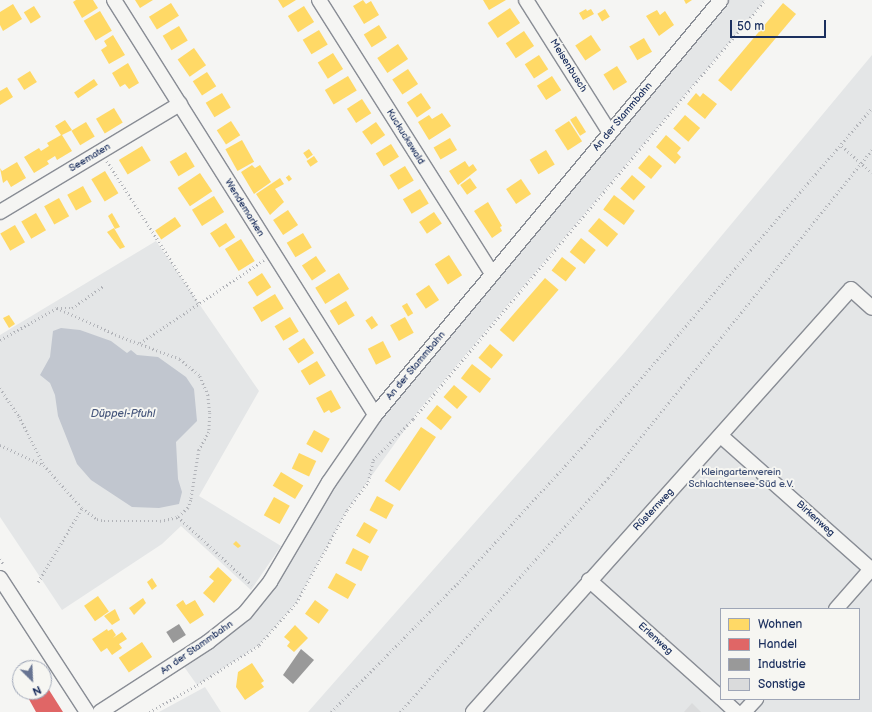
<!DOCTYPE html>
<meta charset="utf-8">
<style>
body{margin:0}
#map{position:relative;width:872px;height:712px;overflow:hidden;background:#f5f5f3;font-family:"Balsamiq Sans",sans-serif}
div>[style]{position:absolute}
.green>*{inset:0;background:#e4e6e7}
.water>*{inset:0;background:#c1c6cf}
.homes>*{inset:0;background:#ffd966;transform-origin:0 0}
.shops>*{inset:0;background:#e06666}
.industry>*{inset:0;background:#999;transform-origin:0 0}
.building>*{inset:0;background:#dadbdc}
.path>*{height:2.5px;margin-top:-1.25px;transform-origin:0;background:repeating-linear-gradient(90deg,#b2b4b9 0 1px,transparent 0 4px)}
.roads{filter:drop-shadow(1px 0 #898d95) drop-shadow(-1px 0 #898d95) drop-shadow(0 1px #898d95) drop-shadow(0 -1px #898d95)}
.minor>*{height:14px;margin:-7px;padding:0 7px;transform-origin:7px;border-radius:7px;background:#f5f5f3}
span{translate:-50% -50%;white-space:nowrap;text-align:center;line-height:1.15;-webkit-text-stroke:4px #f6f6f2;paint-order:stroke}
.street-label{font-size:10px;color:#1b2f5e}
.park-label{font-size:10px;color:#405177}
.water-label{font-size:11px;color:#46567b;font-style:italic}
.legend{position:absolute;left:720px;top:608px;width:140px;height:92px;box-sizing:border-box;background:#f6f6f2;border:1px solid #9ea6b7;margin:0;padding:5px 7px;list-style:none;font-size:12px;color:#1b2f5e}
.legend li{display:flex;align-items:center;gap:8px;height:20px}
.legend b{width:20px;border:1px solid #9ea6b7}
.north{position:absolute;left:12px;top:660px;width:40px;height:40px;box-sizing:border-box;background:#f6f6f2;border:1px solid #9ea6b7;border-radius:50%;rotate:156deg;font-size:11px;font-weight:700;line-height:16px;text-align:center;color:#1b2f5e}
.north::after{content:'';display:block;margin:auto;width:14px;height:18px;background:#677492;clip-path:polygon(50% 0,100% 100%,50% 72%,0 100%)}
.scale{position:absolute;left:730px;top:20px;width:96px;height:18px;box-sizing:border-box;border:2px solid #1b2f5e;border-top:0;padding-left:5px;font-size:12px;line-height:14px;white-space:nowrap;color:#1b2f5e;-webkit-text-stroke:3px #f6f6f2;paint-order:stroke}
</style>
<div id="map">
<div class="green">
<div style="clip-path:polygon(721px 0,765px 0,419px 410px,347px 510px,296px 603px,259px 645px,197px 685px,180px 661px,245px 613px,329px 482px)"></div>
<div style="clip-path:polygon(evenodd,872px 55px,872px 712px,308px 712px,624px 353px,872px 55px,721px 609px,859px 609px,859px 699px,721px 699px,721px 609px)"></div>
<div style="clip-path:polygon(156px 241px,259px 391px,199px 496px,281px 546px,251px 590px,181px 526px,162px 544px,62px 610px,0 517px,0 335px)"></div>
<div style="clip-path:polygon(205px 687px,221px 712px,159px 712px)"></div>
</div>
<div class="water">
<div style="clip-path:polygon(61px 328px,80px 330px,111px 341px,127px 353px,131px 350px,137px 355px,158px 357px,186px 377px,194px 389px,197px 421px,176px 442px,178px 479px,182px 492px,179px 504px,159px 508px,132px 507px,91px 480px,77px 464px,58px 416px,55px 395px,50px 383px,40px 375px,50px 357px,53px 331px)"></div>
</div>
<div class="homes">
<div style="clip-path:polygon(76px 0,93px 0,98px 8px,82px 18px,73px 2px)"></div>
<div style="clip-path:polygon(135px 0,153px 0,140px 8px)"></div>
<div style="clip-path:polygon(278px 0,296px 0,283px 8px)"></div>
<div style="clip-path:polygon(363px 0,366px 4px,371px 1px,379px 15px,364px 24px,353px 6px)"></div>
<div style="clip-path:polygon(483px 0,506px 0,489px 10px)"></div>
<div style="clip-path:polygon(684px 0,692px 0,686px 4px)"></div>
<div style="left:171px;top:3px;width:15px;height:26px;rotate:58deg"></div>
<div style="left:783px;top:3px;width:17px;height:101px;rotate:40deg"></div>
<div style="clip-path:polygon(13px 4px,22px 19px,3px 31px,0 25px,0 12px)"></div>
<div style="left:34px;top:6px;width:13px;height:12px;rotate:58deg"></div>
<div style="left:304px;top:6px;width:19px;height:19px;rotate:58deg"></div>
<div style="left:510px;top:8px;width:18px;height:27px;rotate:56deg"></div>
<div style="clip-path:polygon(586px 9px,587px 11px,591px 9px,594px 14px,583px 20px,579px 13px)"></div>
<div style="left:605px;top:9px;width:9px;height:9px;rotate:58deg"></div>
<div style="clip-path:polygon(657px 10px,660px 15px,665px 11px,674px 25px,659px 36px,646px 16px)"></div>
<div style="left:100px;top:11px;width:23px;height:19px;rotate:59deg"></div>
<div style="left:379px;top:25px;width:15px;height:18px;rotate:58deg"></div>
<div style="left:179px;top:26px;width:17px;height:19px;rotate:59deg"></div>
<div style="left:319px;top:30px;width:17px;height:19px;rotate:59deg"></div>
<div style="left:524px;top:31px;width:18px;height:22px;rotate:56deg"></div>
<div style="clip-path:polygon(113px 35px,125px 55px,109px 64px,101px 50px,107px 46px,104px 41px)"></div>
<div style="left:591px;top:35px;width:18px;height:19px;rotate:56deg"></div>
<div style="left:644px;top:38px;width:16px;height:17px;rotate:60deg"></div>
<div style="left:398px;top:44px;width:18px;height:25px;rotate:56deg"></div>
<div style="left:194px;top:48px;width:21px;height:20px;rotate:55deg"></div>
<div style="left:333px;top:53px;width:19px;height:18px;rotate:58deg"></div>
<div style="left:539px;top:55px;width:17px;height:17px;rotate:57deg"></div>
<div style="clip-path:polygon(128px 63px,139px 83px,129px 89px,125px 84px,120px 87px,112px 73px)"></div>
<div style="left:617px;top:66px;width:19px;height:16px;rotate:58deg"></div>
<div style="left:408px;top:69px;width:18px;height:19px;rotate:56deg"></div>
<div style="left:30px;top:71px;width:13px;height:15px;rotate:58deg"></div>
<div style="left:207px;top:72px;width:17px;height:17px;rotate:57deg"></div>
<div style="left:348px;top:76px;width:17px;height:27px;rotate:59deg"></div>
<div style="left:552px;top:76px;width:17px;height:18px;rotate:57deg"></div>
<div style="left:94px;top:79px;width:7px;height:24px;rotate:56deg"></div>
<div style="clip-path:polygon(7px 87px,13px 97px,0 105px,0 91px)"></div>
<div style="left:222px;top:93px;width:17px;height:19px;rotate:59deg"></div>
<div style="left:421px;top:93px;width:18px;height:17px;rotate:56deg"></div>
<div style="clip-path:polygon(696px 93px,700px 97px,703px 93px,717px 104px,705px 119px,687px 104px)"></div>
<div style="left:362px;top:99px;width:17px;height:18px;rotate:57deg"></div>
<div style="left:114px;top:108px;width:17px;height:21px;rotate:59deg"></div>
<div style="clip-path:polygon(442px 113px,451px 126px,429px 140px,418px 122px,429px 115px,432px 119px)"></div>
<div style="left:685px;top:115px;width:20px;height:18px;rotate:41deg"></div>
<div style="left:576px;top:116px;width:19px;height:7px;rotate:58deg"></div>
<div style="clip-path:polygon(65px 120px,72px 130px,62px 135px,72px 151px,57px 160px,55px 156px,47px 161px,49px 164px,34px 173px,24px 157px,39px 148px,41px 151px,49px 146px,47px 143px,61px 135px,55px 126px)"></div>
<div style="left:231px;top:121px;width:17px;height:17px;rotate:57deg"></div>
<div style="left:569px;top:121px;width:24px;height:17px;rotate:57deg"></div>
<div style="left:86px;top:122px;width:17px;height:17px;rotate:59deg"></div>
<div style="left:376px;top:122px;width:16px;height:17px;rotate:55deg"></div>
<div style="clip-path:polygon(666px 135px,681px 148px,677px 153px,681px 157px,675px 164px,656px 147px)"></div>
<div style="left:450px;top:138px;width:14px;height:19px;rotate:60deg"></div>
<div style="left:242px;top:140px;width:25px;height:19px;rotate:61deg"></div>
<div style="left:391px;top:144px;width:15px;height:18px;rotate:58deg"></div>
<div style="left:142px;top:146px;width:17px;height:27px;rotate:59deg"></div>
<div style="left:309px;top:149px;width:7px;height:7px;rotate:56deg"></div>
<div style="left:546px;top:150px;width:17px;height:19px;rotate:59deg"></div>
<div style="left:186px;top:152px;width:17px;height:19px;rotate:59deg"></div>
<div style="left:649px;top:155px;width:17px;height:17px;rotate:40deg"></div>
<div style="left:314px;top:156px;width:7px;height:9px;rotate:56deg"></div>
<div style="clip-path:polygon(465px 161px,469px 167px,473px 164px,477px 170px,458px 185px,449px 171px)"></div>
<div style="clip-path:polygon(17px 162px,26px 178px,11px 187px,7px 180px,3px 183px,0 168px,2px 171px)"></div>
<div style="clip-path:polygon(252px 165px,255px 168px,260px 165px,271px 182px,254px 194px,241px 172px)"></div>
<div style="left:405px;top:166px;width:17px;height:18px;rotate:59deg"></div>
<div style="left:105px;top:171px;width:26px;height:16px;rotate:59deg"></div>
<div style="left:200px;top:173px;width:22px;height:27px;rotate:56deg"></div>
<div style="left:289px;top:175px;width:5px;height:4px;rotate:53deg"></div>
<div style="left:632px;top:175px;width:18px;height:18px;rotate:41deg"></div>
<div style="clip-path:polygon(280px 178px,284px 184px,275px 189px,284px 202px,270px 215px,256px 194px)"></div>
<div style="left:470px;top:178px;width:12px;height:12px;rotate:55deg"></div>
<div style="left:521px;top:179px;width:18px;height:18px;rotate:56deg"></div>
<div style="left:83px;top:186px;width:18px;height:18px;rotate:61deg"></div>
<div style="left:420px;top:189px;width:17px;height:20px;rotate:59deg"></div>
<div style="left:614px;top:195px;width:26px;height:18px;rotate:37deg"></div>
<div style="left:214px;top:196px;width:19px;height:26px;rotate:58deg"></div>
<div style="left:59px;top:198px;width:21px;height:17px;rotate:61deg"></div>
<div style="clip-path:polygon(488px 202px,502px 226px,500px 227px,502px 231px,492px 238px,474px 211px)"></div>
<div style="left:288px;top:210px;width:18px;height:18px;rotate:56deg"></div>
<div style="left:434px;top:212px;width:14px;height:18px;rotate:56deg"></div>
<div style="left:36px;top:213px;width:20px;height:17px;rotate:60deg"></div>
<div style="clip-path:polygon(112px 213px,120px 227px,115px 229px,108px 216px)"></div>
<div style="left:175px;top:217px;width:11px;height:24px;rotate:56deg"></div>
<div style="left:599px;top:218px;width:25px;height:17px;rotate:40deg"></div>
<div style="left:226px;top:223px;width:17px;height:19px;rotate:57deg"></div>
<div style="left:15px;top:225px;width:20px;height:17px;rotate:60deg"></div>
<div style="clip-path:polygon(114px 228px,125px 247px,120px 249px,107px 232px)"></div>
<div style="left:303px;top:233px;width:17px;height:19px;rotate:59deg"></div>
<div style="left:581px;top:238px;width:19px;height:18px;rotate:39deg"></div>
<div style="left:241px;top:239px;width:26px;height:19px;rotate:58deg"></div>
<div style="left:449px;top:255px;width:24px;height:17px;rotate:57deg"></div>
<div style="left:316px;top:256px;width:18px;height:17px;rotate:56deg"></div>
<div style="left:562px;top:257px;width:18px;height:17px;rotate:38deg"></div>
<div style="left:262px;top:273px;width:17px;height:17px;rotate:57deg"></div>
<div style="left:339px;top:273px;width:19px;height:28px;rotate:58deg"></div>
<div style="left:545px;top:278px;width:18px;height:69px;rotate:41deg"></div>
<div style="left:429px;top:285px;width:18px;height:16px;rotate:56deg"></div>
<div style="left:275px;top:294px;width:17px;height:26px;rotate:59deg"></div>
<div style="left:346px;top:301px;width:17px;height:19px;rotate:59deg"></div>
<div style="left:407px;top:303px;width:12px;height:6px;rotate:59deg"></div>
<div style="clip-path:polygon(9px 315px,15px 324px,9px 328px,3px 318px)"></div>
<div style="left:372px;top:316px;width:11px;height:8px;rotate:56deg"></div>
<div style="left:290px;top:317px;width:17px;height:18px;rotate:59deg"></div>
<div style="left:405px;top:317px;width:18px;height:17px;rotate:61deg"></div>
<div style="left:304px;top:338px;width:18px;height:19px;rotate:56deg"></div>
<div style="left:383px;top:341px;width:18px;height:17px;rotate:63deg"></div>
<div style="left:490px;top:344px;width:17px;height:18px;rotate:40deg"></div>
<div style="left:317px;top:361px;width:17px;height:19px;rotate:59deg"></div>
<div style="left:472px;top:364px;width:24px;height:18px;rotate:38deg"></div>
<div style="left:454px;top:385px;width:18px;height:16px;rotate:41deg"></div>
<div style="clip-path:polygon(331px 390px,341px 408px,331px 413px,329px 410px,324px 413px,316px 398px)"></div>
<div style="left:437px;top:405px;width:19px;height:17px;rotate:39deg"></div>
<div style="left:421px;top:427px;width:18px;height:65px;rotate:34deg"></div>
<div style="left:314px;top:430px;width:18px;height:16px;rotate:29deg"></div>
<div style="left:299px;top:453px;width:19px;height:17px;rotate:25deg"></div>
<div style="left:281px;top:472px;width:26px;height:16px;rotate:31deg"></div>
<div style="left:377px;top:496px;width:19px;height:16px;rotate:28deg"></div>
<div style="left:274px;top:497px;width:18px;height:21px;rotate:29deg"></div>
<div style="left:364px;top:522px;width:16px;height:16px;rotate:30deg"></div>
<div style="clip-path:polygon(236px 541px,241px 546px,238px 548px,233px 544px)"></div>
<div style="left:353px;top:548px;width:18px;height:17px;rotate:27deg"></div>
<div style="clip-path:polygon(218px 567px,232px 580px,214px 603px,203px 593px,214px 581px,209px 577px)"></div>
<div style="left:336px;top:573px;width:23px;height:17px;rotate:29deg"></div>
<div style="clip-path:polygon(152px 578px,157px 586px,152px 590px,147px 582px)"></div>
<div style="left:98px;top:596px;width:19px;height:17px;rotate:55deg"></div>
<div style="clip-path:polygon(143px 598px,146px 603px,134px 615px,129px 608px)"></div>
<div style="clip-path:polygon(183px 600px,186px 605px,195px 600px,204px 615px,190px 624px,176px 605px)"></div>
<div style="left:315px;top:600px;width:17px;height:17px;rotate:36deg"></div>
<div style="clip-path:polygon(115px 609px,120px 620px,112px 625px,104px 616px)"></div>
<div style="clip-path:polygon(295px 625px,308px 638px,294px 652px,287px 646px,290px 642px,284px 637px)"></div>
<div style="clip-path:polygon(107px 629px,108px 631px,112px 629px,116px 635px,113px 638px,122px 632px,127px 639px,119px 644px,122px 648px,112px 655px,107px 648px,101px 652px,92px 639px)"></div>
<div style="left:142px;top:642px;width:18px;height:28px;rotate:56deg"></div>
<div style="clip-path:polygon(252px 663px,264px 681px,261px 683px,264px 687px,245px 700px,236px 687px,238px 672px)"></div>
</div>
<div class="shops">
<div style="clip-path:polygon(44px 682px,63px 712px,36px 712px,25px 692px,44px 692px)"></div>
</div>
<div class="industry">
<div style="left:179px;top:624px;width:13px;height:15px;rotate:58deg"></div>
<div style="clip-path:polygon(301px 649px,314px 660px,293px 684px,283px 675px)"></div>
</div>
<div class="building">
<div style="clip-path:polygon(692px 703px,701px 712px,684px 712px)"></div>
</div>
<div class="path">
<div style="left:842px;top:146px;width:40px;rotate:42deg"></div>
<div style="left:107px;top:161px;width:170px;rotate:57.2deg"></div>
<div style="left:57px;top:308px;width:68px;rotate:24.3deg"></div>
<div style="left:119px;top:336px;width:65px;rotate:20.7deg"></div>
<div style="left:180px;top:359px;width:26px;rotate:40deg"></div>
<div style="left:200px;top:376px;width:21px;rotate:67deg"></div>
<div style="left:208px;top:395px;width:18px;rotate:84deg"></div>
<div style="left:210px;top:413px;width:19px;rotate:93deg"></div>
<div style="left:209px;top:432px;width:21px;rotate:119deg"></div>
<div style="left:199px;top:450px;width:51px;rotate:99.1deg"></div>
<div style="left:191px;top:500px;width:9px;rotate:111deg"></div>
<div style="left:188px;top:508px;width:13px;rotate:138deg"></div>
<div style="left:0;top:340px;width:65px;rotate:-29.3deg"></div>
<div style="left:57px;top:308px;width:15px"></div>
<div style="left:72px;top:308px;width:39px;rotate:-35deg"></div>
<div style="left:140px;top:343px;width:149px;rotate:-33.8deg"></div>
<div style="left:0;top:388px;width:34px;rotate:56deg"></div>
<div style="left:19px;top:416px;width:55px;rotate:63deg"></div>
<div style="left:44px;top:465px;width:57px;rotate:48.5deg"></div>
<div style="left:0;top:445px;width:47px;rotate:24.9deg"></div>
<div style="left:0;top:559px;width:7px;rotate:56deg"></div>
<div style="left:38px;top:582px;width:86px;rotate:-59.3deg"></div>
<div style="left:82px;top:508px;width:19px;rotate:36deg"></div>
<div style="left:97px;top:519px;width:7px;rotate:16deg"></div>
<div style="left:104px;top:521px;width:56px"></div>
<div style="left:160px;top:521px;width:18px;rotate:-13deg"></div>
<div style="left:178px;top:517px;width:100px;rotate:42.6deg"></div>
<div style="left:149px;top:712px;width:55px;rotate:-29.4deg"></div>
<div style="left:197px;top:685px;width:74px;rotate:-32.8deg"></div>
<div style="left:259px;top:645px;width:56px;rotate:-48.6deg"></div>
<div style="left:296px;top:603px;width:106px;rotate:-61.3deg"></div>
<div style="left:347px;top:510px;width:35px;rotate:-53deg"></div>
<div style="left:368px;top:482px;width:23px;rotate:-77deg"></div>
<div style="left:373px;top:460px;width:57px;rotate:-45.7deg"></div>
<div style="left:413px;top:419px;width:547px;rotate:-49.97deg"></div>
<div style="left:331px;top:712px;width:180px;rotate:-45.5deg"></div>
<div style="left:457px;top:584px;width:188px;rotate:-47.6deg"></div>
<div style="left:584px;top:445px;width:443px;rotate:-49.5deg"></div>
<div style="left:400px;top:712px;width:313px;rotate:-48.4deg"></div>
<div style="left:608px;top:478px;width:421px;rotate:-51.2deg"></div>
</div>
<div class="roads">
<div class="minor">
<div style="left:114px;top:0;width:490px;rotate:57.8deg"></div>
<div style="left:319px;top:0;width:324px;rotate:57.7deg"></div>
<div style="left:526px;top:0;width:157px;rotate:57.7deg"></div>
<div style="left:0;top:212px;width:210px;rotate:-31deg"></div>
<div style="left:721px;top:436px;width:202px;rotate:41.6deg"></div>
<div style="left:0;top:578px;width:160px;rotate:57deg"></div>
<div style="left:589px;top:580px;width:177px;rotate:41.8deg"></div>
<div style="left:836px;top:609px;width:55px;rotate:-48.7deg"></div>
<div style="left:722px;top:699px;width:19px;rotate:43deg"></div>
<div style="left:100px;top:712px;width:129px;rotate:-32.9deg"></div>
<div style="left:208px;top:642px;width:47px;rotate:-38.1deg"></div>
<div style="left:245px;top:613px;width:40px;rotate:-51deg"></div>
<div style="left:270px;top:582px;width:116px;rotate:-59.5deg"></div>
<div style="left:329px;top:482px;width:81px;rotate:-55.5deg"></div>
<div style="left:375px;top:415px;width:540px;rotate:-50.18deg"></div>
<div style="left:473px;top:712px;width:567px;rotate:-48.22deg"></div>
<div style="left:851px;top:289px;width:28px;rotate:42deg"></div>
<div style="left:744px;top:712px;width:18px;rotate:-47deg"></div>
</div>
</div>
<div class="street-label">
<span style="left:568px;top:66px;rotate:58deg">Meisenbusch</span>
<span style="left:623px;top:117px;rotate:-50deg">An der Stammbahn</span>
<span style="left:405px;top:137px;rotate:58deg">Kuckuckswald</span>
<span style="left:90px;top:158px;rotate:-31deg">Seematen</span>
<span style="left:244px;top:208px;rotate:58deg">Wendemarken</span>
<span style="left:416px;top:366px;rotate:-50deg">An der Stammbahn</span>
<span style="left:654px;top:510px;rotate:-47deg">Rüsternweg</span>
<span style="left:815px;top:519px;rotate:42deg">Birkenweg</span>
<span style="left:655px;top:639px;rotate:42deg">Erlenweg</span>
<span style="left:197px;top:648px;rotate:-35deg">An der Stammbahn</span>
</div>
<div class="park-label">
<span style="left:741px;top:478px">Kleingartenverein<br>Schlachtensee-Süd e.V.</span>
</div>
<div class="water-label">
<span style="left:123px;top:414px">Düppel-Pfuhl</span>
</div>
<ul class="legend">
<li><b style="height:11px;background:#ffd966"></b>Wohnen</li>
<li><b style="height:11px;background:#e06666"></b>Handel</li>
<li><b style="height:11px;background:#999"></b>Industrie</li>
<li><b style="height:11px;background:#dadbdc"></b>Sonstige</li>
</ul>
<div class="north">N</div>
<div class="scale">50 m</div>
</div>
